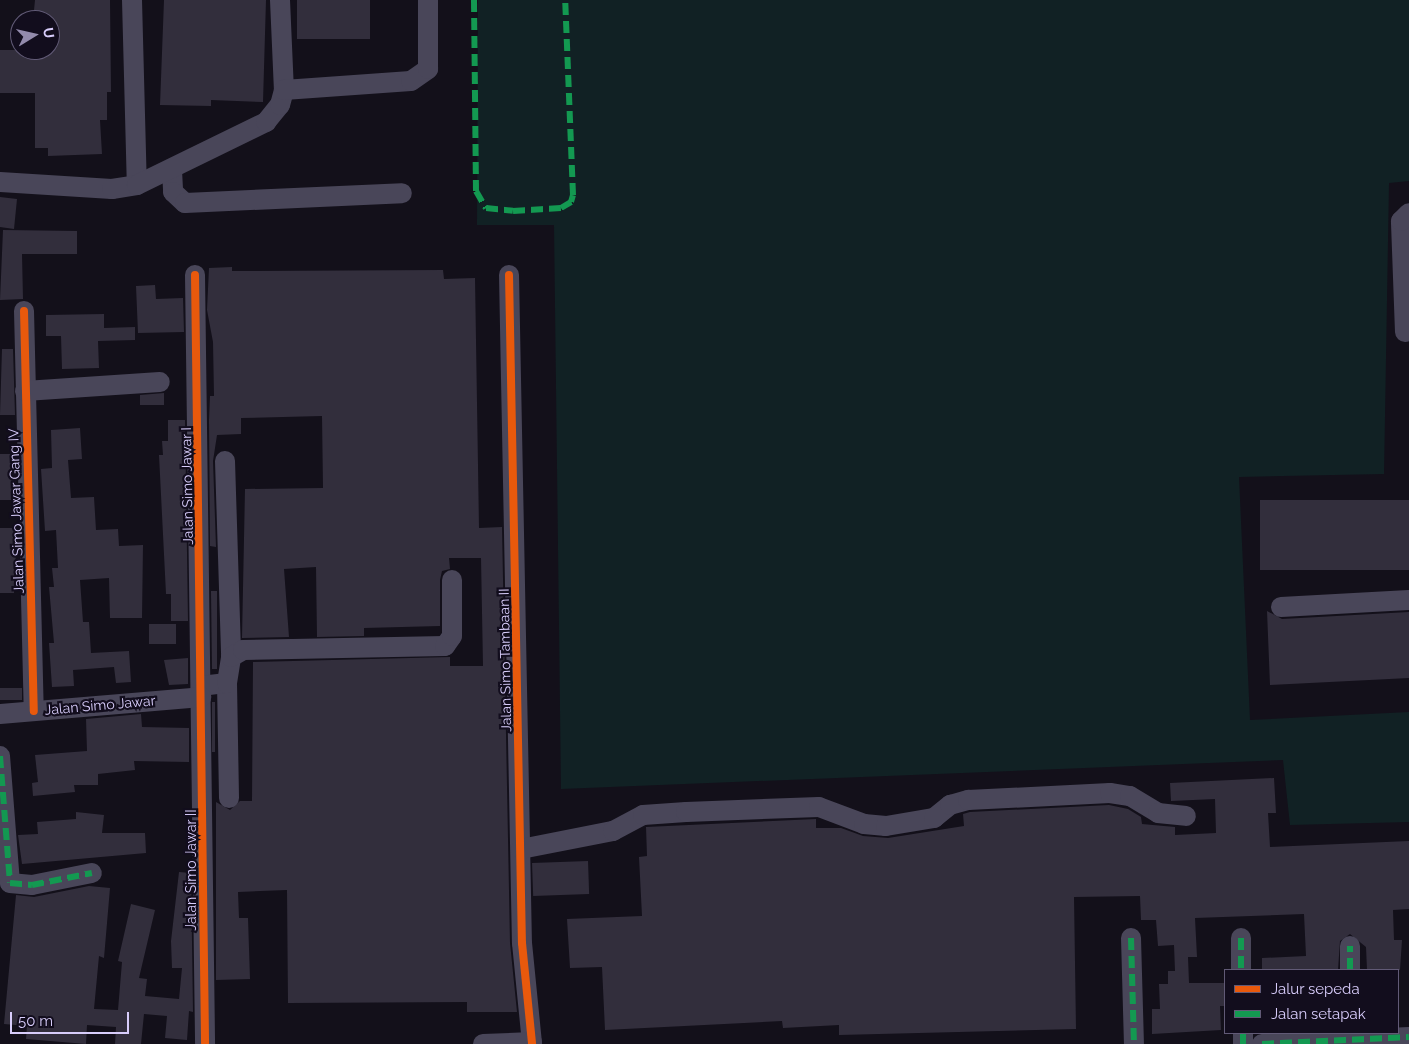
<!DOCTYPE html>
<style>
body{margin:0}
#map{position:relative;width:1409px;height:1044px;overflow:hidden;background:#13101a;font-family:Raleway,sans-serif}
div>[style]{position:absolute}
.green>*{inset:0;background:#112124}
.building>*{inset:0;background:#322e3c;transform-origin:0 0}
.minor>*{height:20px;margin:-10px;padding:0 10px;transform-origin:10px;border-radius:10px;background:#494659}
.quiet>*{height:6px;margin-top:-3px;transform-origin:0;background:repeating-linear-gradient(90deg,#139951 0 12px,transparent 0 18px)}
.cycleway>*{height:8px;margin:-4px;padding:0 4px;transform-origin:4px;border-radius:4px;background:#e8590c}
span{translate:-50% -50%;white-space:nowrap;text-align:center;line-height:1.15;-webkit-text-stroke:4.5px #120d1d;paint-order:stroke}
.street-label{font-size:14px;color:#d8cdfb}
.legend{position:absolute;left:1224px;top:969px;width:175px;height:65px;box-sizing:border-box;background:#120d1d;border:1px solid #615a76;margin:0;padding:6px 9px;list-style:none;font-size:15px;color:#d8cdfb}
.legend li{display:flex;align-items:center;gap:10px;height:25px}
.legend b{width:25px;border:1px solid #615a76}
.north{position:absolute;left:10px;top:10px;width:50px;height:50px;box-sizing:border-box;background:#120d1d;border:1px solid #615a76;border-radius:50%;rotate:81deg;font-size:14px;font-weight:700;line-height:20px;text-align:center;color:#d8cdfb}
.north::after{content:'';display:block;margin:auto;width:18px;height:22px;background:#938bac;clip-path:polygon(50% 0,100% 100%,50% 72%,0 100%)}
.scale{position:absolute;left:10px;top:1012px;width:119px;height:22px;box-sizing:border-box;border:2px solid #d8cdfb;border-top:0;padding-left:6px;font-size:15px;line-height:18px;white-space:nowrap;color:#d8cdfb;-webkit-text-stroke:4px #120d1d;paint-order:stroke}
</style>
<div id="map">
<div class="green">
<div style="clip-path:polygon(478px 0,1409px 0,1409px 181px,1389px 183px,1384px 474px,1239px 477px,1250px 720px,1409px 712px,1409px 822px,1290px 825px,1283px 760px,561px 789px,554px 225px,477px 225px)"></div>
</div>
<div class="building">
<div style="clip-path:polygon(35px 0,110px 0,111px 92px,107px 92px,107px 120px,100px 120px,102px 154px,48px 156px,48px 148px,35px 148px,35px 93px,0 93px,0 50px,50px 50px,50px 20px,33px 20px)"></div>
<div style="clip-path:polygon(164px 0,266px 0,263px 102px,211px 100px,211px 106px,160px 105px)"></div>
<div style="left:297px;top:0;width:73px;height:39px"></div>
<div style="clip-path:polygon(0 197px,17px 199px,14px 229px,0 227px)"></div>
<div style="clip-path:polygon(3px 230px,77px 231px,77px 254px,22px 254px,23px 299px,0 300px)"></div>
<div style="clip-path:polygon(232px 267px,232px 271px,443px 270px,444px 279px,475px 278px,479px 528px,502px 527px,510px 943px,517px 1012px,467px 1012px,467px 1002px,288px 1003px,287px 890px,238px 892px,239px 918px,248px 918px,250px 979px,216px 980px,216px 802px,230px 810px,240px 801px,252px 801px,253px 662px,450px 657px,450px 666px,483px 666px,481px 558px,449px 558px,450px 569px,442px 571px,440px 580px,440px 626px,364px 628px,364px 636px,317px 637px,316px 567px,284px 569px,289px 637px,242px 638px,245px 489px,323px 488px,322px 416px,241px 418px,241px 434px,217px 435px,213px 461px,216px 547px,210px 546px,209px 420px,210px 396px,214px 396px,213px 342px,207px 310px,209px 268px)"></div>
<div style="clip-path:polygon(155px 285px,156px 299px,183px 298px,184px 332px,138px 333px,136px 286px)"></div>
<div style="clip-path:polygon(104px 314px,104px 328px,135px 327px,135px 340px,98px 341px,99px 368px,62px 369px,61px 336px,46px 336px,46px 315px)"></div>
<div style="clip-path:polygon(2px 349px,13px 349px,15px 415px,0 415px)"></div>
<div style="clip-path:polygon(164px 393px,164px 405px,140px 405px,140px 395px)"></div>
<div style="clip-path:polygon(168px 420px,185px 420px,188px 621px,171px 621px,171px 594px,166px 594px,159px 455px,163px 455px,162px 441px,168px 441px)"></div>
<div style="clip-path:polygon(80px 428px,82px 459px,68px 460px,71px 498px,94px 497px,96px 530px,118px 529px,119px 546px,143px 545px,142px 618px,110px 618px,109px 578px,80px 580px,83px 622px,89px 622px,91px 653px,129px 651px,131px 682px,116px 683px,114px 667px,73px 670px,74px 686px,52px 687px,49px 643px,54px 643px,49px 587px,54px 587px,52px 568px,58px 568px,56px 530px,45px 531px,41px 469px,52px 468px,51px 430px)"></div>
<div style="clip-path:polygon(0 454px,13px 454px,17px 500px,0 500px)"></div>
<div style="left:1409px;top:500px;width:70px;height:149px;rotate:90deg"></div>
<div style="clip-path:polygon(0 528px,17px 528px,14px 593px,0 593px)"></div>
<div style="clip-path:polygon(211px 591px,217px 591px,217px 669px,212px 669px)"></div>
<div style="clip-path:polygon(1267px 611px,1282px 619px,1409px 612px,1409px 678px,1270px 685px)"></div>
<div style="left:149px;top:624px;width:27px;height:20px"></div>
<div style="clip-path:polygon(188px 658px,188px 684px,169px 685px,164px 660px)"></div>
<div style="left:22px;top:688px;width:12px;height:22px;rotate:90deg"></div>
<div style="left:212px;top:702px;width:3px;height:50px"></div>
<div style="clip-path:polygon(141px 714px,142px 727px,189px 728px,189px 762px,134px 761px,135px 770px,98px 774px,98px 785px,74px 785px,75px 792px,33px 796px,32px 783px,38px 782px,35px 755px,87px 751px,86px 719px)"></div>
<div style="clip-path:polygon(1274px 778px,1276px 813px,1268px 813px,1270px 847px,1409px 841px,1409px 909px,1393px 910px,1394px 940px,1402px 940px,1400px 970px,1367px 970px,1366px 947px,1350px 934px,1340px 941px,1338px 970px,1262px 970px,1262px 958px,1306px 956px,1304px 914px,1195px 918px,1197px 957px,1188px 957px,1189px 983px,1225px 983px,1225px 1006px,1220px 1006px,1221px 1030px,1152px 1034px,1152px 1009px,1160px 1009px,1159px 984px,1168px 984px,1168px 971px,1175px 971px,1174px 945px,1158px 946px,1156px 920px,1141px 920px,1140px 896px,1074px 897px,1076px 1029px,839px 1035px,839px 1025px,783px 1028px,782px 1021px,605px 1030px,602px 967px,570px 968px,567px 919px,642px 916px,639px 857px,647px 856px,646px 827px,816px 819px,816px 828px,841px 828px,863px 836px,888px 838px,964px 826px,963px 814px,970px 812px,1109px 805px,1128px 809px,1141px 817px,1142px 824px,1175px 827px,1175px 835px,1216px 833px,1215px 799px,1171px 801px,1170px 783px)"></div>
<div style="clip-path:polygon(76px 812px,104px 815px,102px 833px,145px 833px,146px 853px,22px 864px,18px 835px,38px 834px,37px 822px,76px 819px)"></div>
<div style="left:588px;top:861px;width:33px;height:56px;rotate:88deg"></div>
<div style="clip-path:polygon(179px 872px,191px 873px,193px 1012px,189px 1011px,187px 1040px,165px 1038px,167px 1016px,144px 1014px,141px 1044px,115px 1044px,116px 1027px,87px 1025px,86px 1044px,26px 1039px,27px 1026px,4px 1024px,16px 895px,34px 897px,89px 886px,110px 888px,104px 958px,99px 956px,94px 1009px,118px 1010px,122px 962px,118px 961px,131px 904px,155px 910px,139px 978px,147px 979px,145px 996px,179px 999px,182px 968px,172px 968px,171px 941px)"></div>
</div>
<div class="minor">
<div style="left:132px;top:0;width:185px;rotate:88.5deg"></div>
<div style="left:280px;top:0;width:90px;rotate:87.5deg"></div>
<div style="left:172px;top:170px;width:22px;rotate:87deg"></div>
<div style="left:173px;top:192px;width:16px;rotate:43deg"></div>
<div style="left:185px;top:203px;width:217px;rotate:-2.6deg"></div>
<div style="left:0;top:182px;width:112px;rotate:3.6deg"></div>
<div style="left:112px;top:189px;width:25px;rotate:-9deg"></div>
<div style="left:137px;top:185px;width:144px;rotate:-26deg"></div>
<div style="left:266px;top:122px;width:22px;rotate:-51deg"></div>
<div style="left:280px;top:105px;width:16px;rotate:-75deg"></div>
<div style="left:284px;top:90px;width:127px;rotate:-4.1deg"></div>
<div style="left:411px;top:81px;width:21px;rotate:-35deg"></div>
<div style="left:428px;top:69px;width:69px;rotate:-90deg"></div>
<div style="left:195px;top:275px;width:769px;rotate:89.25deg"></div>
<div style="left:509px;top:275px;width:668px;rotate:88.89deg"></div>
<div style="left:522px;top:943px;width:101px;rotate:84.3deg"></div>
<div style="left:24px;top:311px;width:400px;rotate:88.6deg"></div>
<div style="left:1405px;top:332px;width:111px;rotate:-92.1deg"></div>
<div style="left:1401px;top:221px;width:11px;rotate:-45deg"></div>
<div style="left:25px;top:391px;width:135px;rotate:-3.8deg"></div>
<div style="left:225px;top:461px;width:196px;rotate:88.2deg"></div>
<div style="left:1281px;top:607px;width:128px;rotate:-3.1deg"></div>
<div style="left:227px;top:683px;width:115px;rotate:89deg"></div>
<div style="left:201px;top:686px;width:26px;rotate:-7deg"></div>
<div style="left:227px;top:683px;width:26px;rotate:-81deg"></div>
<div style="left:231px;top:657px;width:14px;rotate:-30deg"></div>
<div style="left:243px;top:650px;width:202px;rotate:-1.1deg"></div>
<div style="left:445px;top:646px;width:12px;rotate:-55deg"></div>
<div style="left:452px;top:636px;width:56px;rotate:-90deg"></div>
<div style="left:0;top:714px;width:202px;rotate:-4.8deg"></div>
<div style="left:0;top:756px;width:127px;rotate:85.5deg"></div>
<div style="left:10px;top:883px;width:22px;rotate:5deg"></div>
<div style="left:32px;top:885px;width:61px;rotate:-11.3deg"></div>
<div style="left:521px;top:849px;width:94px;rotate:-11.1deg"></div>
<div style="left:613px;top:831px;width:34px;rotate:-28deg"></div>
<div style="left:643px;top:815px;width:43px;rotate:-4deg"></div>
<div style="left:686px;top:812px;width:133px;rotate:-2.2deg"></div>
<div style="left:819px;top:807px;width:48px;rotate:20.7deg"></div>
<div style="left:864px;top:824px;width:22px;rotate:5deg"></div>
<div style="left:886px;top:826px;width:49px;rotate:-9.5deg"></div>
<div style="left:934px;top:818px;width:21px;rotate:-39deg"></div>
<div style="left:950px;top:805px;width:19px;rotate:-16deg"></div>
<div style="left:968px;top:800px;width:142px;rotate:-2.8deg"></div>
<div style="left:1110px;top:793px;width:20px;rotate:9deg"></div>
<div style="left:1130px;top:796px;width:33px;rotate:31deg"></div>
<div style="left:1158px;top:813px;width:28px;rotate:6deg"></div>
<div style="left:1131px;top:938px;width:106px;rotate:88.4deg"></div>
<div style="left:1241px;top:938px;width:32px;rotate:90deg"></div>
<div style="left:1350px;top:970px;width:24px;rotate:-90deg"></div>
<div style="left:1243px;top:1033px;width:11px;rotate:90deg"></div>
<div style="left:483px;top:1044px;width:49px;rotate:-2.3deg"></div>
<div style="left:1262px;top:1044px;width:147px;rotate:-2.7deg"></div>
</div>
<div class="quiet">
<div style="left:474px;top:0;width:191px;rotate:89.4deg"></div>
<div style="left:476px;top:191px;width:20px;rotate:60deg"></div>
<div style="left:486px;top:208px;width:27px;rotate:6deg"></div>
<div style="left:513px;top:211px;width:48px;rotate:-3.6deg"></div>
<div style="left:561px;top:208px;width:12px;rotate:-31deg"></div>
<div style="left:571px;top:202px;width:7px;rotate:-74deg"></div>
<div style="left:573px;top:195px;width:195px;rotate:-92.3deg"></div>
<div style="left:0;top:756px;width:127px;rotate:85.5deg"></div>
<div style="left:10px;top:883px;width:22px;rotate:5deg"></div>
<div style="left:32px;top:885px;width:61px;rotate:-11.3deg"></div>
<div style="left:1131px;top:938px;width:106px;rotate:88.4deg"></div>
<div style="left:1241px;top:938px;width:32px;rotate:90deg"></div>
<div style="left:1350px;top:970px;width:24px;rotate:-90deg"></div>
<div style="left:1243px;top:1033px;width:11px;rotate:90deg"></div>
<div style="left:1262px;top:1044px;width:147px;rotate:-2.7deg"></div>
</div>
<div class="cycleway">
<div style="left:195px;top:275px;width:769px;rotate:89.25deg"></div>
<div style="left:509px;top:275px;width:668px;rotate:88.89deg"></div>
<div style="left:522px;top:943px;width:101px;rotate:84.3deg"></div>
<div style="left:24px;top:311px;width:400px;rotate:88.6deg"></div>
</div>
<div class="street-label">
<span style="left:187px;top:486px;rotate:-91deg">Jalan Simo Jawar I</span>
<span style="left:16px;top:511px;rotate:-92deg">Jalan Simo Jawar Gang IV</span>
<span style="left:505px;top:660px;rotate:-91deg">Jalan Simo Tambaan II</span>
<span style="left:100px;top:705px;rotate:-5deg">Jalan Simo Jawar</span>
<span style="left:191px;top:870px;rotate:-90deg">Jalan Simo Jawar II</span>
</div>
<ul class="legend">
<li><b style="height:6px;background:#e8590c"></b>Jalur sepeda</li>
<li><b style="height:6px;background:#139951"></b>Jalan setapak</li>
</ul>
<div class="north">U</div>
<div class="scale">50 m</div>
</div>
